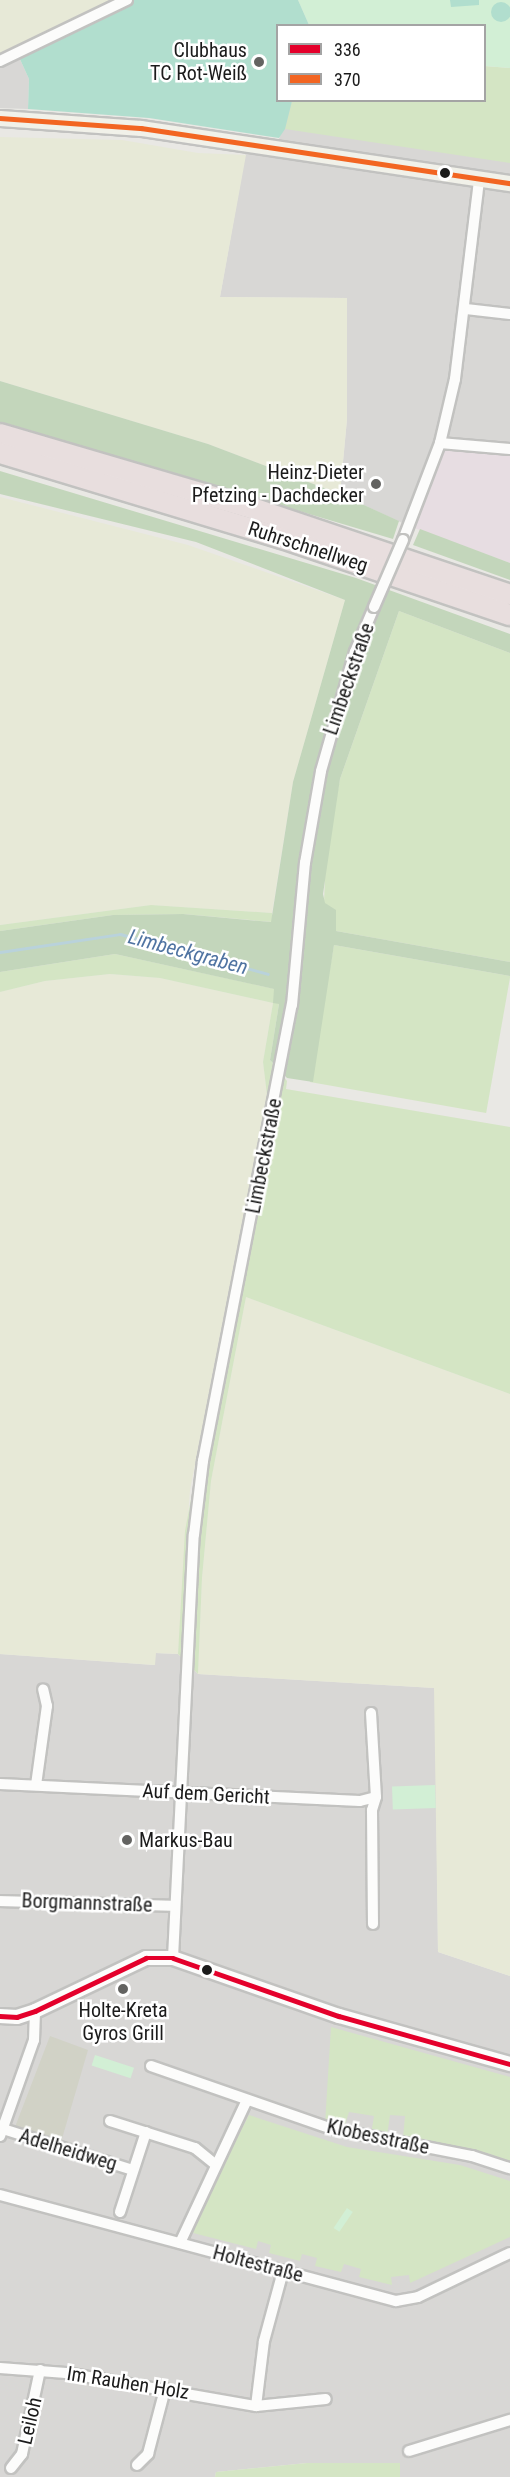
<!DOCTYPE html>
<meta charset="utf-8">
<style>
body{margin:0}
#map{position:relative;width:510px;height:2477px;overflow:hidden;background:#e9e8e4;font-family:"Roboto Condensed",sans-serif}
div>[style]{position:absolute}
.residential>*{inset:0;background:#d8d7d5}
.industrial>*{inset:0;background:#e7dde2}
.construction>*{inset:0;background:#d1d2c6}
.farmland>*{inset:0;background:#e7e9d7}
.grass>*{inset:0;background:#d4e5c4;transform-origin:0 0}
.forest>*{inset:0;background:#c3d6bb}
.park>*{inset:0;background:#d2efd5;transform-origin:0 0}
.pitch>*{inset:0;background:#b1dece}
.round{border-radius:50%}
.stream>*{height:3px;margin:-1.5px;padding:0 1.5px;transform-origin:1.5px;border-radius:1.5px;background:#b9d2db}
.roads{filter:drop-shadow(2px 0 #c2c2c0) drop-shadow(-2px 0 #c2c2c0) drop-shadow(0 2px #c2c2c0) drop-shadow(0 -2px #c2c2c0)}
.minor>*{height:10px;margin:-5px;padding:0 5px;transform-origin:5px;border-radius:5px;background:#fcfcfb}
.tertiary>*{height:14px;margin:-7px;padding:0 7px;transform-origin:7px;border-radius:7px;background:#fcfcfb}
.secondary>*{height:15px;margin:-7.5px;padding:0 7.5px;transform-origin:7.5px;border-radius:7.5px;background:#f1f1e9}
.motorway>*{height:20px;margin:-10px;padding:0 10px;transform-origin:10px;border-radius:10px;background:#e8dede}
.bridges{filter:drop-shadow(2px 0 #c2c2c0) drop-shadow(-2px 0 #c2c2c0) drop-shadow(0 2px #c2c2c0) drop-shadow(0 -2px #c2c2c0)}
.minor-bridge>*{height:10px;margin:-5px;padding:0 5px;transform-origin:5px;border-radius:5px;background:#fcfcfb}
.bus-1>*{height:4.5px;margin:-2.25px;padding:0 2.25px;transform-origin:2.25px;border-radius:2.25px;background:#e4002b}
.bus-2>*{height:4.5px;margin:-2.25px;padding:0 2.25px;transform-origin:2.25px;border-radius:2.25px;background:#f26522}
.dots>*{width:16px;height:16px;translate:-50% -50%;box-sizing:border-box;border:3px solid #fff;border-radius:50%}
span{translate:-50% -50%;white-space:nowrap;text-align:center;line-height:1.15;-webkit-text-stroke:5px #fff;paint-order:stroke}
.poi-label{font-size:20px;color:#1b1b1b}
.right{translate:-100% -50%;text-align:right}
.left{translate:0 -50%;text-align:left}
.street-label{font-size:20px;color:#1b1b1b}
.water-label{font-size:21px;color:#5074a2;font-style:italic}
.legend{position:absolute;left:276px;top:24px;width:210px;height:78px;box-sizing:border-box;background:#fff;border:2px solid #a4a4a4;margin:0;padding:8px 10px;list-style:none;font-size:18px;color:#1b1b1b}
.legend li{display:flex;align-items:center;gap:12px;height:30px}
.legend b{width:30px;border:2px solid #a4a4a4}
</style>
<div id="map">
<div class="residential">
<div style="clip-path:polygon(19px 57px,29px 79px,28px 109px,0 108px,0 66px)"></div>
<div style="clip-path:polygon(510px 68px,510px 176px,277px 145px,292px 101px,484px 100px)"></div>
<div style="clip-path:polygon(246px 151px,510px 188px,510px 449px,409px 526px,340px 494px,347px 419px,347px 298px,220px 297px)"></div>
<div style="clip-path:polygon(155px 1653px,178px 1654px,198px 1674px,435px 1688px,438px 1952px,510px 1976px,510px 2477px,400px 2477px,399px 2463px,307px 2463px,216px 2472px,215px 2477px,0 2477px,0 1654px,154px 1665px)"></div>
</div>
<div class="industrial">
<div style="clip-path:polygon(440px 443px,510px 449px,510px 563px,409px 526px)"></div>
</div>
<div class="construction">
<div style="clip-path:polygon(50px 2036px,88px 2050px,61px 2142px,15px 2127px)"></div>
</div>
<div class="farmland">
<div style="clip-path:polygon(0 0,115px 0,0 57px)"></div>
<div style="clip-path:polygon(0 137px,122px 140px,198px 153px,246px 155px,220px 297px,347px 298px,347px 419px,340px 494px,208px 444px,0 381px)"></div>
<div style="clip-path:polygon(0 497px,188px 545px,345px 600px,293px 782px,272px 913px,151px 905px,0 925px)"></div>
<div style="clip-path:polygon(110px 974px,160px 978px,273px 1003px,263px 1062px,267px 1095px,190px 1490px,178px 1654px,156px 1653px,155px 1665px,0 1654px,0 992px,45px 981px)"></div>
<div style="clip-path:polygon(246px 1297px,510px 1394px,510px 1976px,438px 1952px,434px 1688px,198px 1674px,202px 1578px,211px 1481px)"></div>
</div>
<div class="grass">
<div style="clip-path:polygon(485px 66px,510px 68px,510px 163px,285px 129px,292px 101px,484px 100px)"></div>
<div style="clip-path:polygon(399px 611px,510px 653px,510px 962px,336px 931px,324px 903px,326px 852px,340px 779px)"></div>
<div style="clip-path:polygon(151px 905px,272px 913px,272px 922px,183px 914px,113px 915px,0 931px,0 925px)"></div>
<div style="left:334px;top:945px;width:179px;height:139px;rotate:10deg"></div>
<div style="clip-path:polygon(115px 954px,275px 989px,279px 1004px,270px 1060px,287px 1081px,286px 1089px,510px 1127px,510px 1394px,246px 1297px,211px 1481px,202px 1578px,198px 1674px,178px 1654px,185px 1531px,267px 1095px,263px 1062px,273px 1003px,160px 978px,110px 974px,45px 981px,0 992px,0 972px)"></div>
<div style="clip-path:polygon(331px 2027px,510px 2077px,510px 2163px,490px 2154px,403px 2138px,405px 2116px,390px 2115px,387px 2136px,371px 2134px,374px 2116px,349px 2112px,344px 2128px,325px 2124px)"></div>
<div style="clip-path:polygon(249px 2115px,347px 2147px,460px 2165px,510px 2181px,510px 2237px,410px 2283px,409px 2275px,391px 2277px,392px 2285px,359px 2277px,361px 2269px,344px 2264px,341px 2272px,315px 2266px,317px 2258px,302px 2254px,300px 2261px,269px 2253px,271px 2245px,258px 2241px,256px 2249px,193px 2233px,199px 2212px)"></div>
<div style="clip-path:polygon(307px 2463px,400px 2463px,400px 2477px,215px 2477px,216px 2472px)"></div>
</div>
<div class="forest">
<div style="clip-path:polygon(0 381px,208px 444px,340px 494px,399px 521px,393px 539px,0 422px)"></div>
<div style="clip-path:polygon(0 471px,356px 578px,510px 634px,510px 653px,399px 611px,340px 779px,323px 894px,325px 903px,336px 910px,336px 931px,510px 962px,510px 976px,334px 945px,313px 1082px,287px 1078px,270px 1060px,279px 1004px,273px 1003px,274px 989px,115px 954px,0 972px,0 931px,113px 915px,183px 914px,271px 922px,293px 782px,345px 600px,196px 542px,0 494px)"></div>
<div style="clip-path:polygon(420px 529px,510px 563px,510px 580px,413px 545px)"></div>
</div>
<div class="park">
<div style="clip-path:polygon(298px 0,510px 0,510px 68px,485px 66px,484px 26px,309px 25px)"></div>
<div style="left:435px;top:1785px;width:23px;height:43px;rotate:88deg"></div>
<div style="left:95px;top:2055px;width:41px;height:11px;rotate:18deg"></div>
<div style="left:347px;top:2208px;width:7px;height:24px;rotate:34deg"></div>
</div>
<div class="pitch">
<div style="clip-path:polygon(132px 0,298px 0,309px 25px,278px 26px,278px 100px,292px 101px,285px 129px,279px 138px,149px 118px,28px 109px,29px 79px,19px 57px)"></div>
<div style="clip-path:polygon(450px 0,479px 0,479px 5px,451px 7px)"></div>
<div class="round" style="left:491px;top:2px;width:20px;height:20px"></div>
</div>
<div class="stream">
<div style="left:0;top:952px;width:121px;rotate:-8.5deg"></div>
<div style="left:120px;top:934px;width:153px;rotate:15.1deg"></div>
</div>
<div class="roads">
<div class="minor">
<div style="left:0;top:61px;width:141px;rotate:-25.7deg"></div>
<div style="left:466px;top:309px;width:44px;rotate:6.5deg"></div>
<div style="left:440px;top:443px;width:70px;rotate:4.9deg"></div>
<div style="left:403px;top:540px;width:104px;rotate:-69.1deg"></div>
<div style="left:440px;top:443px;width:66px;rotate:-76.8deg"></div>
<div style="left:455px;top:379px;width:200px;rotate:-83.1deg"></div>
<div style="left:371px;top:1713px;width:84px;rotate:86.6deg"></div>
<div style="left:376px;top:1797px;width:14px;rotate:107deg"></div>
<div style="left:372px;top:1810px;width:114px;rotate:89.5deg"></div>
<div style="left:0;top:1784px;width:360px;rotate:2.7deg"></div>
<div style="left:360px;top:1801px;width:16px;rotate:-14deg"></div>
<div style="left:36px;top:1785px;width:80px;rotate:-82.1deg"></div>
<div style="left:47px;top:1706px;width:17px;rotate:-103deg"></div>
<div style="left:0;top:1901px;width:175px;rotate:1.6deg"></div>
<div style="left:173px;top:1958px;width:424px;rotate:-87.2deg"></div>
<div style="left:194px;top:1535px;width:75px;rotate:-83.1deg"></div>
<div style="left:203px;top:1461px;width:465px;rotate:-79deg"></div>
<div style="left:292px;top:1005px;width:143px;rotate:-84.8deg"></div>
<div style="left:305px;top:863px;width:93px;rotate:-80.1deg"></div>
<div style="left:321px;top:771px;width:124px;rotate:-74.1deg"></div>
<div style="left:355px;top:652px;width:49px;rotate:-67.1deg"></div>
<div style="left:151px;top:2066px;width:188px;rotate:19.2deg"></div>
<div style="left:329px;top:2128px;width:146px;rotate:11.1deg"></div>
<div style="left:472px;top:2156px;width:40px;rotate:18deg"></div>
<div style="left:110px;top:2121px;width:89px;rotate:17.6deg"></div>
<div style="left:195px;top:2148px;width:26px;rotate:39deg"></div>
<div style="left:3px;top:2129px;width:136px;rotate:17.5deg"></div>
<div style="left:0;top:2136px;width:102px;rotate:-70.5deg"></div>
<div style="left:34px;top:2040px;width:29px;rotate:-88deg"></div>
<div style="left:0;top:2195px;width:410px;rotate:15deg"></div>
<div style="left:396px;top:2301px;width:22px;rotate:-10deg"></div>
<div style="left:418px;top:2297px;width:102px;rotate:-25.6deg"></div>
<div style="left:120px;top:2212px;width:84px;rotate:-72deg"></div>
<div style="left:180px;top:2243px;width:158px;rotate:-64.9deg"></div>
<div style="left:0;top:2368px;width:66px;rotate:4.3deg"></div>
<div style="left:66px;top:2373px;width:193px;rotate:9.9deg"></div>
<div style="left:256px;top:2406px;width:70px;rotate:-5.7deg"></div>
<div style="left:256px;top:2406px;width:65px;rotate:-83deg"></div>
<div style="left:264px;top:2341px;width:73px;rotate:-74.8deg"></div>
<div style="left:409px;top:2451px;width:106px;rotate:-17.1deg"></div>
<div style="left:137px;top:2465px;width:16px;rotate:-45deg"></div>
<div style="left:148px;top:2454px;width:67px;rotate:-75.3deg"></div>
<div style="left:11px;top:2468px;width:18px;rotate:-52deg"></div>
<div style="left:22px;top:2454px;width:86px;rotate:-77.9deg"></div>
</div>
<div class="tertiary">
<div style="left:0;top:2016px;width:17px;rotate:3deg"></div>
<div style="left:17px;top:2017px;width:19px;rotate:-18deg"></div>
<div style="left:35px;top:2011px;width:123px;rotate:-25.5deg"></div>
<div style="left:146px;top:1958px;width:27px"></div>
<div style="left:173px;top:1958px;width:176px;rotate:19.3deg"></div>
<div style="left:339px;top:2016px;width:178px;rotate:15.7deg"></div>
</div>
<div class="secondary">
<div style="left:0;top:118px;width:141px;rotate:4.1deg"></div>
<div style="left:141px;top:128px;width:373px;rotate:8.5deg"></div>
</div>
<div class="motorway">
<div style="left:0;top:434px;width:263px;rotate:16.4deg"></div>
<div style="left:252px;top:508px;width:272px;rotate:18.6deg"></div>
<div style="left:0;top:453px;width:295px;rotate:16.8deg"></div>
<div style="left:282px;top:538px;width:241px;rotate:18.7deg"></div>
</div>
</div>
<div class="bridges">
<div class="minor-bridge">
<div style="left:374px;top:607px;width:73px;rotate:-66.6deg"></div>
</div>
</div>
<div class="bus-1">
<div style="left:0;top:2016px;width:17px;rotate:3deg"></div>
<div style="left:17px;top:2017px;width:19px;rotate:-18deg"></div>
<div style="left:35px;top:2011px;width:123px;rotate:-25.5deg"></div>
<div style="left:146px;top:1958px;width:27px"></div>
<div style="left:173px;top:1958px;width:176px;rotate:19.3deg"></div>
<div style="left:339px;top:2016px;width:178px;rotate:15.7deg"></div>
</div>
<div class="bus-2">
<div style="left:0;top:118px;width:141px;rotate:4.1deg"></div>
<div style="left:141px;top:128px;width:373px;rotate:8.5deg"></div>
</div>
<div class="dots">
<div style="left:259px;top:62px;background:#636361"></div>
<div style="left:445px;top:173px;background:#1b1b1b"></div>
<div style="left:376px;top:484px;background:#636361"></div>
<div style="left:127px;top:1840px;background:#636361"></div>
<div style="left:207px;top:1970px;background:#1b1b1b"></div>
<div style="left:123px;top:1989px;background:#636361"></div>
</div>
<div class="poi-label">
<span class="right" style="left:247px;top:62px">Clubhaus<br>TC Rot-Weiß</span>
<span class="right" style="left:364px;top:484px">Heinz-Dieter<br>Pfetzing - Dachdecker</span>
<span class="left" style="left:139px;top:1840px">Markus-Bau</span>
<span style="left:123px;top:2022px">Holte-Kreta<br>Gyros Grill</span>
</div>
<div class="street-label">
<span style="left:308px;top:547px;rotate:18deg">Ruhrschnellweg</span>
<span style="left:349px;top:679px;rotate:-71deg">Limbeckstraße</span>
<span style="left:264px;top:1156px;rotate:-79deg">Limbeckstraße</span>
<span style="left:206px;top:1794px;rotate:3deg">Auf dem Gericht</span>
<span style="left:87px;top:1903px;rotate:2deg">Borgmannstraße</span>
<span style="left:378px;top:2137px;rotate:12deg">Klobesstraße</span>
<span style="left:68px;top:2150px;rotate:17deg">Adelheidweg</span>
<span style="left:258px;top:2264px;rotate:15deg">Holtestraße</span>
<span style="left:128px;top:2383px;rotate:9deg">Im Rauhen Holz</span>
<span style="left:30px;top:2421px;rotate:-77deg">Leiloh</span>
</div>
<div class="water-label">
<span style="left:188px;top:952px;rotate:15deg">Limbeckgraben</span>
</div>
<ul class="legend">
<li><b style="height:8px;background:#e4002b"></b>336</li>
<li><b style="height:8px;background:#f26522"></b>370</li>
</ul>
</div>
